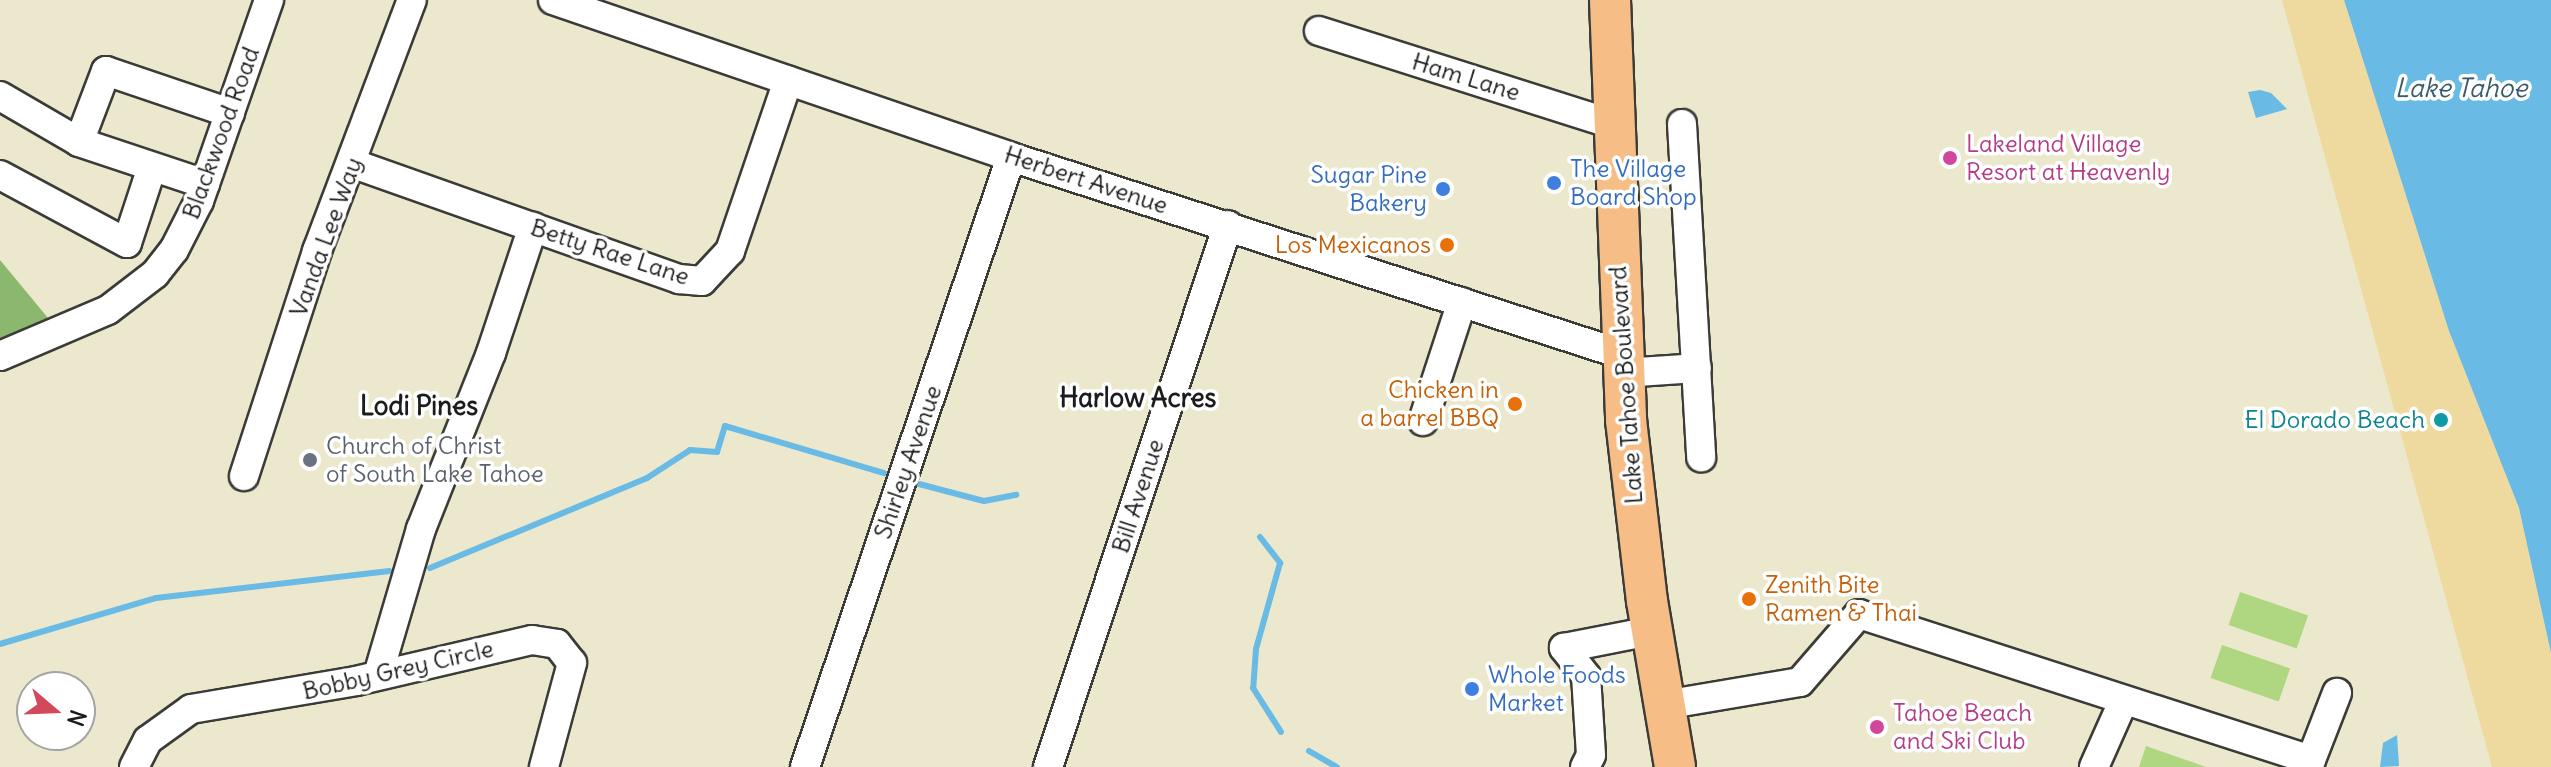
<!DOCTYPE html>
<style>
body{margin:0}
#map{position:relative;width:2551px;height:767px;overflow:hidden;background:#ece8cd;font-family:Delius,sans-serif}
div>[style]{position:absolute}
.green>*{inset:0;background:#afd680;transform-origin:0 0}
.forest>*{inset:0;background:#8bb76e}
.sand>*{inset:0;background:#eeda9e}
.water>*{inset:0;background:#69bae4}
.stream>*{height:6px;margin:-3px;padding:0 3px;transform-origin:3px;border-radius:3px;background:#69bae4}
.roads{filter:drop-shadow(2px 0 #3b3b37) drop-shadow(-2px 0 #3b3b37) drop-shadow(0 2px #3b3b37) drop-shadow(0 -2px #3b3b37)}
.minor>*{height:28px;margin:-14px;padding:0 14px;transform-origin:14px;border-radius:14px;background:#fff}
.highway>*{height:40px;margin:-20px;padding:0 20px;transform-origin:20px;border-radius:20px;background:#f6be86}
.dots>*{width:22px;height:22px;translate:-50% -50%;box-sizing:border-box;border:4px solid #fff;border-radius:50%}
span{translate:-50% -50%;white-space:nowrap;text-align:center;line-height:1.15;-webkit-text-stroke:7px #fff;paint-order:stroke}
.street-label{font-size:24px;color:#1c1c1c}
.hotel-label{font-size:24px;color:#b23c85}
.left{translate:0 -50%;text-align:left}
.shop-label{font-size:24px;color:#366cbe}
.right{translate:-100% -50%;text-align:right}
.food-label{font-size:24px;color:#c56008}
.culture-label{font-size:24px;color:#0d838f}
.worship-label{font-size:24px;color:#5b616d}
.water-label{font-size:26px;color:#3b5b6c;font-style:italic}
.neighbourhood-label{font-size:26px;color:#1c1c1c;font-weight:700}
.north{position:absolute;left:16px;top:671px;width:80px;height:80px;box-sizing:border-box;background:#fff;border:2px solid #a4a4a4;border-radius:50%;rotate:109deg;font-size:22px;font-weight:700;line-height:32px;text-align:center;color:#1c1c1c}
.north::after{content:'';display:block;margin:auto;width:28px;height:36px;background:#d1495b;clip-path:polygon(50% 0,100% 100%,50% 72%,0 100%)}
</style>
<div id="map">
<div class="green">
<div style="left:2240px;top:592px;width:72px;height:35px;rotate:19deg"></div>
<div style="left:2222px;top:645px;width:72px;height:35px;rotate:19deg"></div>
<div style="clip-path:polygon(2146px 746px,2206px 767px,2139px 767px)"></div>
</div>
<div class="forest">
<div style="clip-path:polygon(0 260px,48px 318px,0 338px)"></div>
</div>
<div class="sand">
<div style="clip-path:polygon(2282px 0,2344px 0,2449px 331px,2519px 508px,2551px 653px,2551px 767px,2492px 767px)"></div>
</div>
<div class="water">
<div style="clip-path:polygon(2344px 0,2551px 0,2551px 653px,2519px 508px,2449px 331px)"></div>
<div style="clip-path:polygon(2260px 90px,2271px 93px,2287px 109px,2256px 118px,2248px 92px)"></div>
<div style="clip-path:polygon(2397px 735px,2399px 766px,2380px 767px,2383px 743px)"></div>
</div>
<div class="stream">
<div style="left:919px;top:484px;width:67px;rotate:14.7deg"></div>
<div style="left:984px;top:501px;width:33px;rotate:-11deg"></div>
<div style="left:1260px;top:537px;width:33px;rotate:52deg"></div>
<div style="left:1280px;top:563px;width:89px;rotate:105.6deg"></div>
<div style="left:1256px;top:649px;width:39px;rotate:94deg"></div>
<div style="left:1253px;top:688px;width:52px;rotate:57.5deg"></div>
<div style="left:430px;top:568px;width:235px;rotate:-22.5deg"></div>
<div style="left:647px;top:478px;width:51px;rotate:-33.1deg"></div>
<div style="left:690px;top:450px;width:27px;rotate:4deg"></div>
<div style="left:717px;top:452px;width:27px;rotate:-73deg"></div>
<div style="left:725px;top:426px;width:166px;rotate:16.5deg"></div>
<div style="left:0;top:644px;width:163px;rotate:-16.4deg"></div>
<div style="left:156px;top:598px;width:235px;rotate:-6.6deg"></div>
<div style="left:1309px;top:751px;width:32px;rotate:30deg"></div>
</div>
<div class="roads">
<div class="minor">
<div style="left:553px;top:0;width:484px;rotate:18.9deg"></div>
<div style="left:1011px;top:157px;width:641px;rotate:17.9deg"></div>
<div style="left:1319px;top:31px;width:308px;rotate:17.6deg"></div>
<div style="left:0;top:96px;width:91px;rotate:30.2deg"></div>
<div style="left:1682px;top:124px;width:334px;rotate:86.7deg"></div>
<div style="left:354px;top:164px;width:345px;rotate:19.5deg"></div>
<div style="left:679px;top:279px;width:23px;rotate:5deg"></div>
<div style="left:702px;top:281px;width:41px;rotate:-47deg"></div>
<div style="left:730px;top:251px;width:180px;rotate:-71.2deg"></div>
<div style="left:0;top:175px;width:144px;rotate:28.2deg"></div>
<div style="left:127px;top:243px;width:80px;rotate:-71.8deg"></div>
<div style="left:205px;top:184px;width:133px;rotate:-161.6deg"></div>
<div style="left:79px;top:142px;width:76px;rotate:-69.2deg"></div>
<div style="left:106px;top:71px;width:131px;rotate:18.7deg"></div>
<div style="left:0;top:356px;width:117px;rotate:-23.1deg"></div>
<div style="left:108px;top:310px;width:59px;rotate:-37.5deg"></div>
<div style="left:155px;top:274px;width:31px;rotate:-52deg"></div>
<div style="left:174px;top:250px;width:55px;rotate:-63deg"></div>
<div style="left:199px;top:201px;width:213px;rotate:-70.8deg"></div>
<div style="left:1622px;top:373px;width:75px;rotate:-3.8deg"></div>
<div style="left:1423px;top:421px;width:125px;rotate:-71.9deg"></div>
<div style="left:244px;top:476px;width:237px;rotate:-72deg"></div>
<div style="left:317px;top:251px;width:268px;rotate:-69.3deg"></div>
<div style="left:378px;top:675px;width:152px;rotate:-73.6deg"></div>
<div style="left:421px;top:529px;width:189px;rotate:-68.3deg"></div>
<div style="left:491px;top:353px;width:133px;rotate:-71.6deg"></div>
<div style="left:1664px;top:705px;width:138px;rotate:-9.6deg"></div>
<div style="left:1800px;top:682px;width:90px;rotate:-49.1deg"></div>
<div style="left:1859px;top:614px;width:475px;rotate:17.9deg"></div>
<div style="left:2311px;top:760px;width:72px;rotate:-68.8deg"></div>
<div style="left:134px;top:767px;width:30px;rotate:-63deg"></div>
<div style="left:148px;top:740px;width:53px;rotate:-35.8deg"></div>
<div style="left:191px;top:709px;width:167px;rotate:-9.6deg"></div>
<div style="left:356px;top:681px;width:181px;rotate:-13.1deg"></div>
<div style="left:532px;top:640px;width:25px;rotate:9deg"></div>
<div style="left:557px;top:644px;width:24px;rotate:52deg"></div>
<div style="left:572px;top:663px;width:108px;rotate:105.1deg"></div>
<div style="left:805px;top:767px;width:644px;rotate:-71.34deg"></div>
<div style="left:1048px;top:767px;width:571px;rotate:-71.63deg"></div>
<div style="left:1585px;top:767px;width:13px;rotate:-63deg"></div>
<div style="left:1591px;top:755px;width:79px;rotate:-93.6deg"></div>
<div style="left:1586px;top:676px;width:36px;rotate:-128deg"></div>
<div style="left:1564px;top:648px;width:89px;rotate:-11.1deg"></div>
<div style="left:2094px;top:767px;width:71px;rotate:-66deg"></div>
</div>
<div class="highway">
<div style="left:1610px;top:0;width:420px;rotate:87.8deg"></div>
<div style="left:1626px;top:420px;width:182px;rotate:83.4deg"></div>
<div style="left:1647px;top:601px;width:168px;rotate:80.4deg"></div>
</div>
</div>
<div class="dots">
<div style="left:1950px;top:158px;background:#d1479c"></div>
<div style="left:1554px;top:183px;background:#3f7fe0"></div>
<div style="left:1443px;top:189px;background:#3f7fe0"></div>
<div style="left:1447px;top:245px;background:#e8710a"></div>
<div style="left:1515px;top:404px;background:#e8710a"></div>
<div style="left:2441px;top:420px;background:#0f9aa8"></div>
<div style="left:310px;top:460px;background:#6b7280"></div>
<div style="left:1749px;top:599px;background:#e8710a"></div>
<div style="left:1472px;top:689px;background:#3f7fe0"></div>
<div style="left:1877px;top:727px;background:#d1479c"></div>
</div>
<div class="street-label">
<span style="left:1466px;top:77px;rotate:17deg">Ham Lane</span>
<span style="left:221px;top:133px;rotate:-70deg">Blackwood Road</span>
<span style="left:1086px;top:180px;rotate:18deg">Herbert Avenue</span>
<span style="left:326px;top:237px;rotate:-70deg">Vanda Lee Way</span>
<span style="left:610px;top:252px;rotate:18deg">Betty Rae Lane</span>
<span style="left:1626px;top:385px;rotate:-94deg">Lake Tahoe Boulevard</span>
<span style="left:908px;top:462px;rotate:-71deg">Shirley Avenue</span>
<span style="left:1138px;top:496px;rotate:-72deg">Bill Avenue</span>
<span style="left:398px;top:670px;rotate:-13deg">Bobby Grey Circle</span>
</div>
<div class="hotel-label">
<span class="left" style="left:1966px;top:158px">Lakeland Village<br>Resort at Heavenly</span>
<span class="left" style="left:1893px;top:727px">Tahoe Beach<br>and Ski Club</span>
</div>
<div class="shop-label">
<span class="left" style="left:1570px;top:183px">The Village<br>Board Shop</span>
<span class="right" style="left:1427px;top:189px">Sugar Pine<br>Bakery</span>
<span class="left" style="left:1488px;top:689px">Whole Foods<br>Market</span>
</div>
<div class="food-label">
<span class="right" style="left:1431px;top:245px">Los Mexicanos</span>
<span class="right" style="left:1499px;top:404px">Chicken in<br>a barrel BBQ</span>
<span class="left" style="left:1765px;top:599px">Zenith Bite<br>Ramen &amp; Thai</span>
</div>
<div class="culture-label">
<span class="right" style="left:2425px;top:420px">El Dorado Beach</span>
</div>
<div class="worship-label">
<span class="left" style="left:326px;top:460px">Church of Christ<br>of South Lake Tahoe</span>
</div>
<div class="water-label">
<span style="left:2461px;top:88px">Lake Tahoe</span>
</div>
<div class="neighbourhood-label">
<span style="left:1138px;top:398px">Harlow Acres</span>
<span style="left:419px;top:406px">Lodi Pines</span>
</div>
<div class="north">N</div>
</div>
